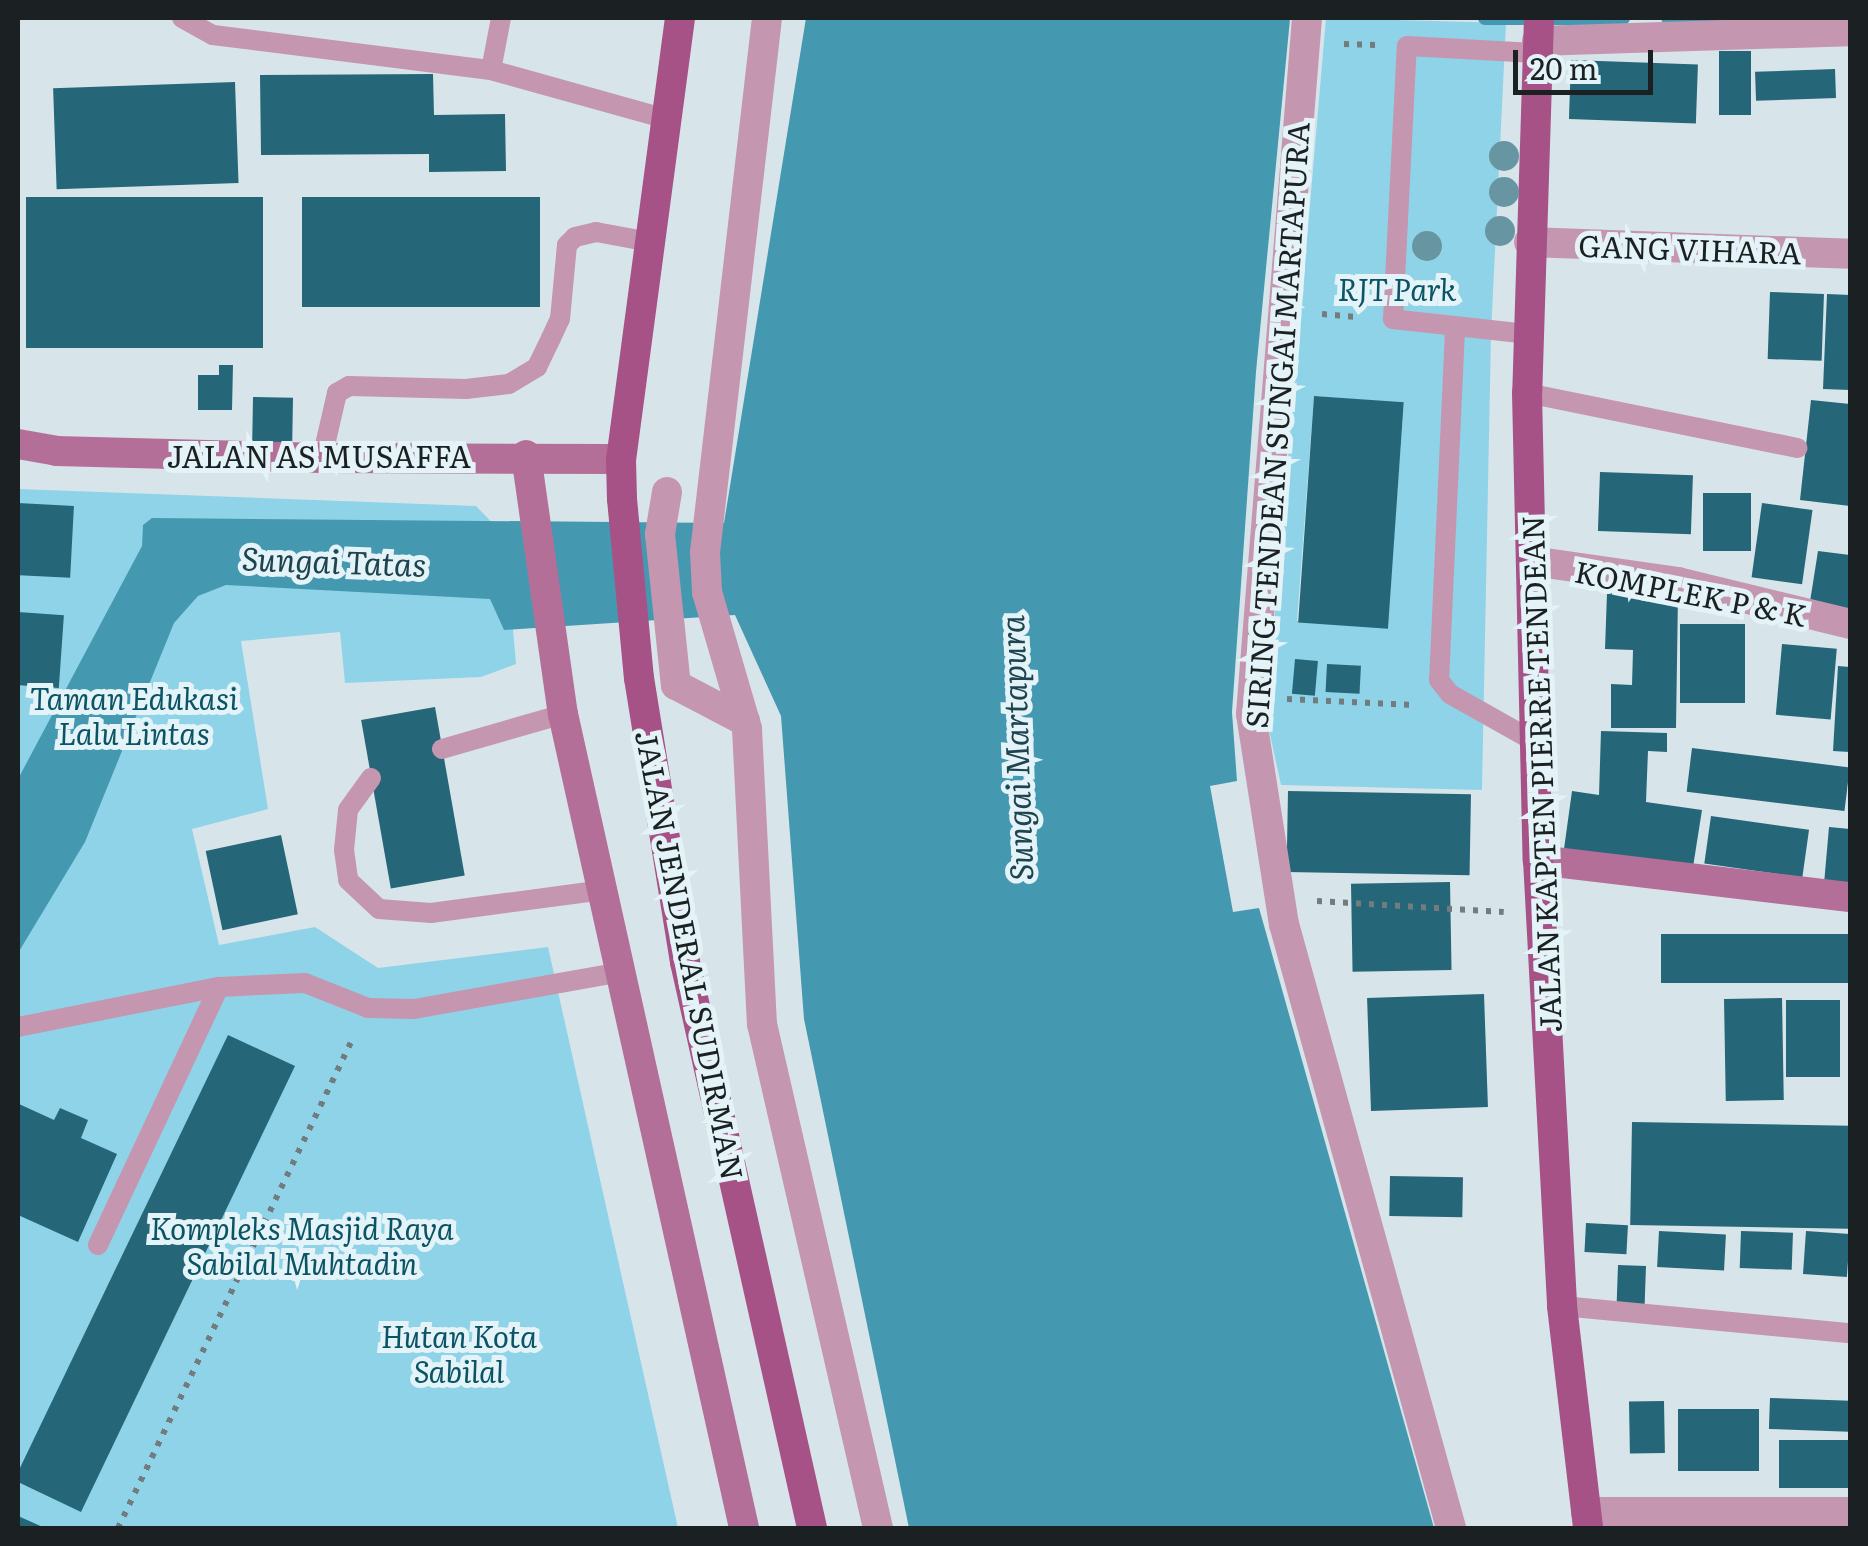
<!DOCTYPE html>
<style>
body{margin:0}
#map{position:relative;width:1868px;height:1546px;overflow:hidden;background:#d7e5ea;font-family:Literata,serif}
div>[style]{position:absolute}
.green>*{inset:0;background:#8fd3e8}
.water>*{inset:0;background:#4499b1}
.stream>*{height:14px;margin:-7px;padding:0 7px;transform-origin:7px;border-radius:7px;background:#4499b1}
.building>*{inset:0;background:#256678;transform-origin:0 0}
.path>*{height:6px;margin-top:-3px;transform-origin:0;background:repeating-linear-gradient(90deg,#727c7f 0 5px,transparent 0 13px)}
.lane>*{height:20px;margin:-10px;padding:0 10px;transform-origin:10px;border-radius:10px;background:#c596b0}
.street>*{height:30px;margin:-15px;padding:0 15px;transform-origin:15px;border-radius:15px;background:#c596b0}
.secondary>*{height:30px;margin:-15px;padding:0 15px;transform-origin:15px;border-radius:15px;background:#b46f98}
.primary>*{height:30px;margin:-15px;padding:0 15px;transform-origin:15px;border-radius:15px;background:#a65286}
.trees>*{width:30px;height:30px;margin:-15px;border-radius:50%;background:#6795a1}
span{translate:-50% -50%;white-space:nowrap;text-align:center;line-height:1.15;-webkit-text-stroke:10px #e4f3f7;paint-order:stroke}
.street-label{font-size:30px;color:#1b2122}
.park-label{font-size:30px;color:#0b5466;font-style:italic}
.water-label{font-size:32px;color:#1d444f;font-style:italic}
.frame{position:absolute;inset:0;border:20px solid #1b2122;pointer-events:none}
.scale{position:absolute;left:1513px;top:50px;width:140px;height:45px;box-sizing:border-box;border:5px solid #1b2122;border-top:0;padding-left:12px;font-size:30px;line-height:35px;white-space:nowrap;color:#1b2122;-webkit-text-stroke:8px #e4f3f7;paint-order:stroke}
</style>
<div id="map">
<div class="green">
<div style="clip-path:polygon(evenodd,1326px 18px,1506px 23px,1491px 334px,1482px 790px,1281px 785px,1266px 716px,1326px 18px,1314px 396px,1404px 403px,1387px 628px,1297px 621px,1314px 396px)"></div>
<div style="clip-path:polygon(18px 489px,476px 506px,505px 536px,516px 664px,481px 677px,345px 683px,340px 632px,241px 641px,268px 809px,192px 829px,219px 945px,315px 927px,378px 968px,548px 947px,678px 1528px,18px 1528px)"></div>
</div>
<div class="water">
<div style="clip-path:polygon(806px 18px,1290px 19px,1256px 372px,1232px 712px,1237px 781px,1210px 786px,1233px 912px,1259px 908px,1434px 1528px,909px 1528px,804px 1019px,781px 716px,735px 615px,504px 630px,490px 599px,226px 585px,198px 596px,174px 623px,85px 842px,18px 953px,18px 779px,142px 546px,143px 525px,152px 518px,724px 523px)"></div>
</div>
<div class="stream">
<div style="left:1485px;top:18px;width:138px"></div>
<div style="left:1668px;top:18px;width:63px;rotate:2.7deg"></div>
</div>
<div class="building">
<div style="left:1719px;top:51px;width:32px;height:64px"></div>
<div style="left:1571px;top:60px;width:127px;height:59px;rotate:2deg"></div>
<div style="left:1835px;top:69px;width:29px;height:80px;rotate:88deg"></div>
<div style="clip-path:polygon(433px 74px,434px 115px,505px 114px,506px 171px,429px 172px,429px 154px,261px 155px,260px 75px)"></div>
<div style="left:235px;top:82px;width:101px;height:182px;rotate:88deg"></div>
<div style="left:26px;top:197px;width:237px;height:151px"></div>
<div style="left:540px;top:197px;width:110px;height:238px;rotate:90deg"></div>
<div style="left:1770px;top:292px;width:54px;height:67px;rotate:2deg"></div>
<div style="clip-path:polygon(1827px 294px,1850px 295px,1850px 390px,1823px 389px)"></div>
<div style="clip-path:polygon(219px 365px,233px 365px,232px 410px,198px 410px,198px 375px,219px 375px)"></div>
<div style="left:1314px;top:396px;width:90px;height:227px;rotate:4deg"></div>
<div style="left:253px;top:397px;width:40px;height:49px;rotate:1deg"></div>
<div style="clip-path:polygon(1811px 400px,1850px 404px,1850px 506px,1800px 500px)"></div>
<div style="left:1600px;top:472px;width:93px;height:59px;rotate:2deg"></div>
<div style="left:1703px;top:493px;width:48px;height:58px"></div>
<div style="left:18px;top:503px;width:56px;height:72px;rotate:3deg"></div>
<div style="left:1762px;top:503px;width:51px;height:75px;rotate:8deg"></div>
<div style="clip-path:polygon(1818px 551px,1850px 555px,1850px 614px,1809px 608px)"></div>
<div style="clip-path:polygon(1607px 593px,1678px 594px,1676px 728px,1611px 728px,1611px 684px,1632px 685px,1633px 650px,1605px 649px)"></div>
<div style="left:18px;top:612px;width:46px;height:73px;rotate:4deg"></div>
<div style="left:1680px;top:624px;width:65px;height:79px"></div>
<div style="left:1782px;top:644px;width:55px;height:71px;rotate:5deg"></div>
<div style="left:1295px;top:659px;width:23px;height:35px;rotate:5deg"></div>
<div style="left:1327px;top:664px;width:34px;height:28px;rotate:3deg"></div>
<div style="clip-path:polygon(1838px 666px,1850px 667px,1850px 752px,1833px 751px)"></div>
<div style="left:435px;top:707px;width:171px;height:75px;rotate:80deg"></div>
<div style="clip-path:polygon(1601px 731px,1667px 733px,1667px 752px,1648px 751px,1646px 802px,1702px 810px,1693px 867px,1564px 849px,1572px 791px,1599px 795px)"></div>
<div style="left:1692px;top:748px;width:159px;height:44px;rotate:7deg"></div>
<div style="left:1288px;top:791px;width:183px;height:81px;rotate:1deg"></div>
<div style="left:1711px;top:816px;width:99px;height:48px;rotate:8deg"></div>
<div style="clip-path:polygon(1829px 827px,1850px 829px,1850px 886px,1824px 884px)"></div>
<div style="left:281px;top:835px;width:81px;height:77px;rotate:78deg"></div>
<div style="left:1450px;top:882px;width:88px;height:99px;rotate:89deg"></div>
<div style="left:1661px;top:934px;width:189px;height:49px"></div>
<div style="left:1484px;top:994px;width:113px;height:117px;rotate:88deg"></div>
<div style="left:1782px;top:998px;width:102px;height:58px;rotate:89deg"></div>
<div style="left:1786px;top:1000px;width:54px;height:77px"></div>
<div style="clip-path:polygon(228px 1035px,295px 1066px,81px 1512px,18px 1482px,18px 1472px)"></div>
<div style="clip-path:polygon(19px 1104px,54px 1120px,60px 1108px,88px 1120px,81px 1138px,117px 1154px,78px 1242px,18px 1215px)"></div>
<div style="left:1632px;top:1122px;width:218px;height:103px;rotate:1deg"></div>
<div style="left:1390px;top:1176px;width:73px;height:40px;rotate:1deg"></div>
<div style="left:1586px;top:1223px;width:42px;height:29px;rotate:3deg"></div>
<div style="left:1659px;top:1231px;width:67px;height:36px;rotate:3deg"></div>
<div style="left:1741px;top:1231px;width:52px;height:37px;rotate:2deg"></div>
<div style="left:1806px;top:1231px;width:44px;height:43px;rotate:4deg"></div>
<div style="left:1618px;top:1265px;width:28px;height:41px;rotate:2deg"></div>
<div style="left:1770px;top:1398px;width:80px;height:31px;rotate:2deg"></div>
<div style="left:1664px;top:1401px;width:52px;height:35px;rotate:89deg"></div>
<div style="left:1678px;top:1409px;width:81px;height:62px"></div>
<div style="left:1850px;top:1440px;width:48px;height:71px;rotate:90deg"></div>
<div style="clip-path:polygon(18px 1516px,45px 1528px,18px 1528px)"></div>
</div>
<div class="path">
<div style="left:1344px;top:44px;width:32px;rotate:2deg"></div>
<div style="left:1322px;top:314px;width:37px;rotate:5deg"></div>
<div style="left:1287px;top:699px;width:127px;rotate:2.7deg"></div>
<div style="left:1317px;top:901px;width:187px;rotate:3.4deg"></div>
<div style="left:118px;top:1528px;width:543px;rotate:-64.38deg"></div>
</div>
<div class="lane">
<div style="left:182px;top:18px;width:35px;rotate:29deg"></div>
<div style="left:213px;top:35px;width:280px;rotate:7.2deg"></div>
<div style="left:491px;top:70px;width:182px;rotate:15.6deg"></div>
<div style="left:491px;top:70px;width:53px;rotate:-79.1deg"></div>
<div style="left:1455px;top:330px;width:350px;rotate:92.6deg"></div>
<div style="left:1439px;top:680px;width:18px;rotate:52deg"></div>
<div style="left:1450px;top:694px;width:100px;rotate:29.4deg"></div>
<div style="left:1528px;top:334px;width:136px;rotate:-173.7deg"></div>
<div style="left:1393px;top:319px;width:273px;rotate:-87.1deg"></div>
<div style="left:1407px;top:46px;width:130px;rotate:3.1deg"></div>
<div style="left:1527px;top:393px;width:276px;rotate:11.5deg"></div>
<div style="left:322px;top:458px;width:67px;rotate:-77deg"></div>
<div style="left:337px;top:393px;width:14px;rotate:-30deg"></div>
<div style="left:349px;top:386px;width:117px;rotate:1.5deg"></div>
<div style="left:466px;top:389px;width:43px;rotate:-6.6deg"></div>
<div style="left:509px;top:384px;width:33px;rotate:-31deg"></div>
<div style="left:537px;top:367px;width:32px;rotate:-64deg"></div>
<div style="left:551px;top:338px;width:21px;rotate:-65deg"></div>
<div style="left:560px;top:319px;width:74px;rotate:-84.6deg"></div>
<div style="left:567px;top:245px;width:11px;rotate:-45deg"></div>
<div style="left:575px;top:237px;width:22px;rotate:-13deg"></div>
<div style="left:596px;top:232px;width:55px;rotate:10.5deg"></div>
<div style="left:442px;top:749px;width:126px;rotate:-16.1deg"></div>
<div style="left:371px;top:778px;width:39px;rotate:126deg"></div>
<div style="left:348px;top:810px;width:40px;rotate:95.7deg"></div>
<div style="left:344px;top:850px;width:30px;rotate:82deg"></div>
<div style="left:348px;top:880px;width:42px;rotate:43.1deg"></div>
<div style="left:379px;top:909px;width:52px;rotate:4.4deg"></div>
<div style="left:431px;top:913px;width:174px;rotate:-7.6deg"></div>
<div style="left:18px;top:1027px;width:205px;rotate:-11.3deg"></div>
<div style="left:219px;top:987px;width:86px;rotate:-2.7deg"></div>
<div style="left:305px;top:983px;width:68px;rotate:21.6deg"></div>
<div style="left:368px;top:1008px;width:46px;rotate:1.2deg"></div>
<div style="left:414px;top:1009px;width:210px;rotate:-10.1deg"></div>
<div style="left:98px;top:1245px;width:285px;rotate:-64.9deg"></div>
<div style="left:1562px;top:1306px;width:289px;rotate:5.4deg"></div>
</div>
<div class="street">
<div style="left:767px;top:18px;width:538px;rotate:96.62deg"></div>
<div style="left:705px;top:552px;width:40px;rotate:87.1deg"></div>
<div style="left:707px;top:592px;width:143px;rotate:73.7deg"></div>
<div style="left:747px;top:729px;width:295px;rotate:87.1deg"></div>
<div style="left:762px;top:1024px;width:517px;rotate:77.04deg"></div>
<div style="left:1307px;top:18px;width:698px;rotate:94.6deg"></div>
<div style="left:1251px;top:714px;width:213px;rotate:81.1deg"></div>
<div style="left:1284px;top:924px;width:627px;rotate:74.54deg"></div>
<div style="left:1537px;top:41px;width:313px;rotate:-1.8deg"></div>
<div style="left:1529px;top:242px;width:321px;rotate:2.1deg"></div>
<div style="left:667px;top:492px;width:43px;rotate:99.5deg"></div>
<div style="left:660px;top:534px;width:152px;rotate:84deg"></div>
<div style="left:676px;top:685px;width:78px;rotate:27.6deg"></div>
<div style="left:1532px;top:561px;width:148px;rotate:8.2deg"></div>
<div style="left:1678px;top:582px;width:177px;rotate:13.7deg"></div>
<div style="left:1586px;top:1512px;width:264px"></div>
</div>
<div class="secondary">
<div style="left:18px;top:444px;width:39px;rotate:10deg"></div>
<div style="left:56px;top:451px;width:266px;rotate:1.5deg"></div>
<div style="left:322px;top:458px;width:299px;rotate:0.2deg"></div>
<div style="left:526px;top:455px;width:262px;rotate:81.9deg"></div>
<div style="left:563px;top:714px;width:834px;rotate:77.46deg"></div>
<div style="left:1538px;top:860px;width:314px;rotate:6.8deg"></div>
</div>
<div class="primary">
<div style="left:680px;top:18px;width:445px;rotate:97.6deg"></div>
<div style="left:621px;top:459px;width:40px;rotate:88.6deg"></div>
<div style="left:622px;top:499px;width:180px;rotate:84.6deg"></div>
<div style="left:639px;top:678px;width:288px;rotate:80.8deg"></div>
<div style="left:685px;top:962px;width:580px;rotate:77.35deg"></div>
<div style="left:1539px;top:18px;width:375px;rotate:91.8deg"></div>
<div style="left:1527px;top:393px;width:467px;rotate:88.7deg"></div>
<div style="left:1538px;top:860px;width:447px;rotate:86.9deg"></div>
<div style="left:1562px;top:1306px;width:224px;rotate:83.3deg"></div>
</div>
<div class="trees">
<div style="left:1504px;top:156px"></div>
<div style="left:1504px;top:192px"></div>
<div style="left:1500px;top:231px"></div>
<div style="left:1427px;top:246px"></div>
</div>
<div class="street-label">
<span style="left:1690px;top:248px;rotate:2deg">GANG VIHARA</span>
<span style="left:1276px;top:425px;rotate:-86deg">SIRING TENDEAN SUNGAI MARTAPURA</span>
<span style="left:319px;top:455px">JALAN AS MUSAFFA</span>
<span style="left:1691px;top:592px;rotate:11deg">KOMPLEK P &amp; K</span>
<span style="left:1540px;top:774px;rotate:-92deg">JALAN KAPTEN PIERRE TENDEAN</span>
<span style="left:691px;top:955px;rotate:79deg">JALAN JENDERAL SUDIRMAN</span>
</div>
<div class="park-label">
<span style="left:1397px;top:288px">RJT Park</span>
<span style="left:134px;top:714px">Taman Edukasi<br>Lalu Lintas</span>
<span style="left:302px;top:1244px">Kompleks Masjid Raya<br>Sabilal Muhtadin</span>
<span style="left:459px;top:1352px">Hutan Kota<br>Sabilal</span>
</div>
<div class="water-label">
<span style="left:334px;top:560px;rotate:2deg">Sungai Tatas</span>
<span style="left:1015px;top:748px;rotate:-92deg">Sungai Martapura</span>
</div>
<div class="frame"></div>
<div class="scale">20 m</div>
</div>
